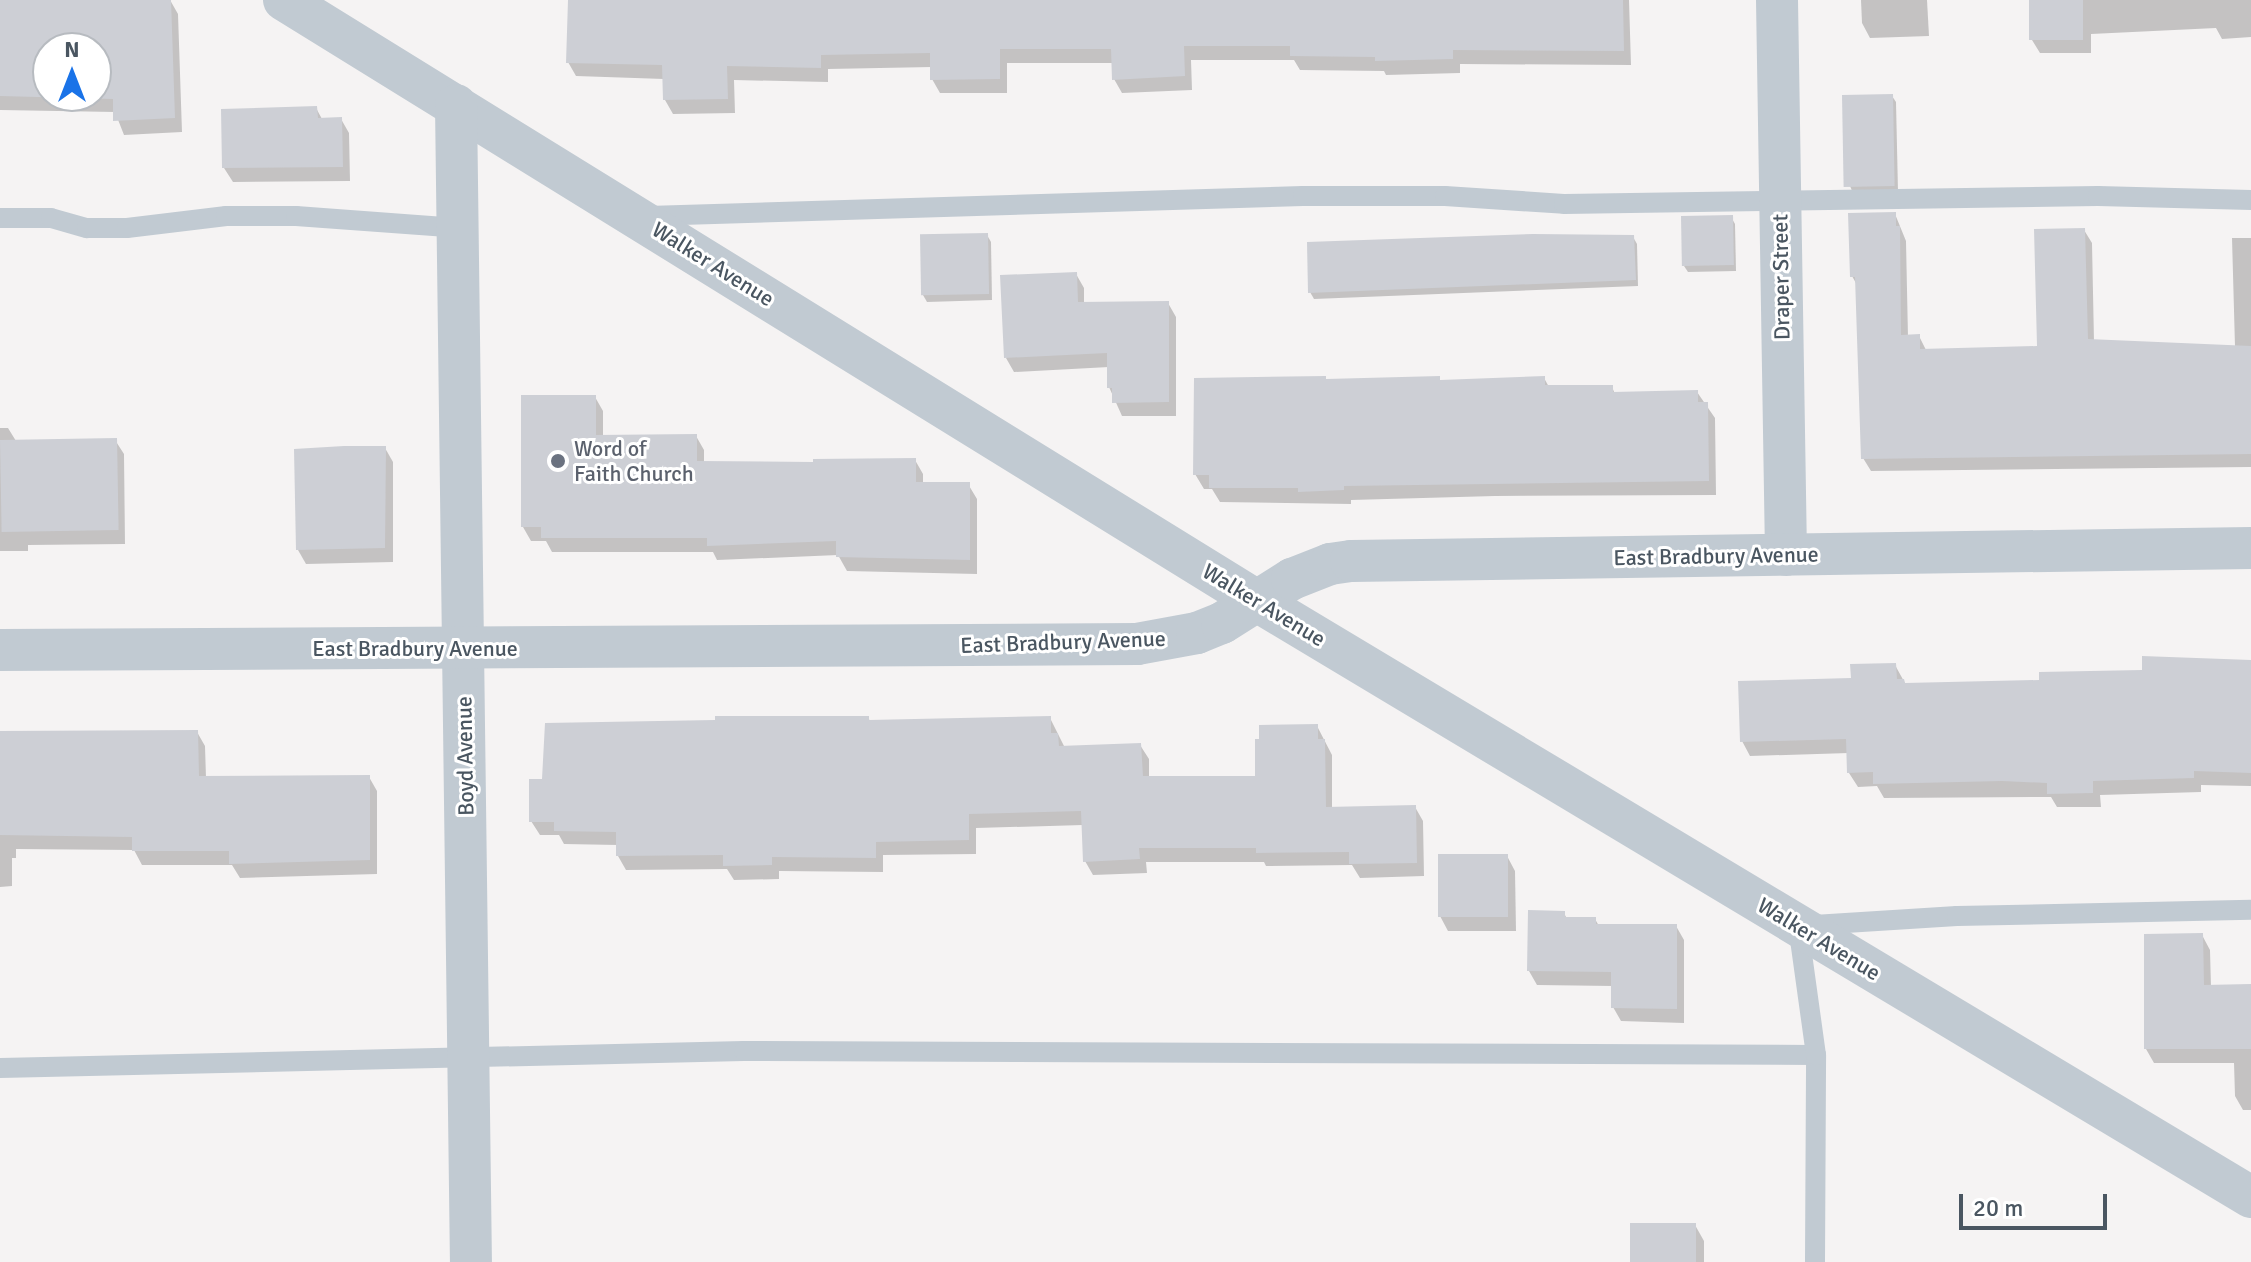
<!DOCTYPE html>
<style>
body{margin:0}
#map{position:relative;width:2251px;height:1262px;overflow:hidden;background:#f5f3f3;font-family:Signika,sans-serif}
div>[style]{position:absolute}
.shadow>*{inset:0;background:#0003}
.building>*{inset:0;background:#cdcfd5;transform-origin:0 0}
.service>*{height:20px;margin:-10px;padding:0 10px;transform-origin:10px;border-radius:10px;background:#c1cad2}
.minor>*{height:42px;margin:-21px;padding:0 21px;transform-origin:21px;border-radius:21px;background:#c1cad2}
.dots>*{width:22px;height:22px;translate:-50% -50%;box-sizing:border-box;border:4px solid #fff;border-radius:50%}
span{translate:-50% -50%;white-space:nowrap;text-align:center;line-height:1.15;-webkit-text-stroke:6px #fff;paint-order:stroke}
.street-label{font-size:22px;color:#4a5661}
.worship-label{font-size:22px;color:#5b616d}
.left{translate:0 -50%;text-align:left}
.north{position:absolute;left:32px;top:32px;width:80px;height:80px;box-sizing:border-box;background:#fff;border:2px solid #b7bbc0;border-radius:50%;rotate:0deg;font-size:22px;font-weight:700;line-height:32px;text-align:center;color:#4a5661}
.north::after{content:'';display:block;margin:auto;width:28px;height:36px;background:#1a73e8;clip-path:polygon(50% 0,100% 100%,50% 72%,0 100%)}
.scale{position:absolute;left:1959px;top:1194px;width:148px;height:36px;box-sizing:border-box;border:4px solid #4a5661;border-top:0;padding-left:10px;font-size:24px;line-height:28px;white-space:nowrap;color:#4a5661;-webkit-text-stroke:6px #fff;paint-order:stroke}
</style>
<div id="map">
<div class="shadow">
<div style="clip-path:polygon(evenodd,0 0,170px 0,178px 14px,182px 132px,124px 135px,115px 112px,0 110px,0 0,48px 48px,96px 48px,96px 96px,48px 96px,48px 48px)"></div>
<div style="clip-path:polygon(570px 0,1629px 0,1631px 65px,1460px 64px,1460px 73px,1386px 75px,1384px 71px,1300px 70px,1294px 60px,1191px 60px,1192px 90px,1122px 93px,1114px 79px,1113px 63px,1007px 63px,1007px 93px,940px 93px,932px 79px,932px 67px,828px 69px,828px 82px,734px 80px,735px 113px,673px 114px,665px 100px,664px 79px,576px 76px,568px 62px)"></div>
<div style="clip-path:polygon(1861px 0,1927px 0,1929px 36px,1870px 38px,1862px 23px)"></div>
<div style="clip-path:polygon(2031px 0,2251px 0,2251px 37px,2222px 39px,2216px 28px,2091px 34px,2091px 53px,2040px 53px,2032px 40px)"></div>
<div style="clip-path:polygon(1892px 96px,1896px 102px,1898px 192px,1853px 193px,1850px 186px)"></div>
<div style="clip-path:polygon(316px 108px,322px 119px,341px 119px,349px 133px,350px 181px,233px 182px,224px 168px)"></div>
<div style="clip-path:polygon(1895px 214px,1906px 241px,1908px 337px,1919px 336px,1926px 350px,2039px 348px,2084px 230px,2092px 243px,2094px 341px,2235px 347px,2232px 238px,2251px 238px,2251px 467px,1871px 471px,1863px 458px,1857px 285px,1852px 276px)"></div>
<div style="clip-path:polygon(1731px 217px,1735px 224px,1736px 271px,1688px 272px,1684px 266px)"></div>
<div style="clip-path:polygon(987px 235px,991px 242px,992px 300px,927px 302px,923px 295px)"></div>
<div style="clip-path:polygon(1633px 237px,1637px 244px,1638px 286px,1314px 299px,1310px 292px)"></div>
<div style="clip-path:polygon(1076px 274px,1084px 288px,1084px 304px,1168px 303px,1176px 317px,1176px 416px,1122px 416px,1109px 387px,1109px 367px,1014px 372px,1006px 358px)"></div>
<div style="clip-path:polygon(1544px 378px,1549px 387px,1612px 387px,1615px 394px,1697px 392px,1715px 418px,1716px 495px,1495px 496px,1351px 500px,1351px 504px,1220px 502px,1212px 489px,1204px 489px,1195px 474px,1441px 382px)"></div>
<div style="clip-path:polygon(595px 397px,603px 411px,603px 437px,696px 436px,704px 450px,704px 463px,815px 464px,915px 460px,923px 474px,923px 484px,968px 484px,977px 499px,977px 574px,847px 571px,838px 555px,717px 560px,713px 552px,552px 552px,546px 541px,531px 541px,523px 527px)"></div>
<div style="clip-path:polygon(0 428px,8px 428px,16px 441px,115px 440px,124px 454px,125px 544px,28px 545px,28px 551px,0 551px)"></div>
<div style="clip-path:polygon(385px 448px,393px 462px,393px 562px,306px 564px,298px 550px)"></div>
<div style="clip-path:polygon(2251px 661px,2251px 786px,2201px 785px,2201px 792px,2100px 795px,2101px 807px,2057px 807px,2051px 797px,1884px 798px,1877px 786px,1858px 787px,1849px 773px,1849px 753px,1750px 756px,1742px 741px,1853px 680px,1895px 665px,1906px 685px,2041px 682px)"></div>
<div style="clip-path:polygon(868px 718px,871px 722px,1050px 718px,1065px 748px,1140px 745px,1149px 759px,1149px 778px,1257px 778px,1317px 726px,1332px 755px,1332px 809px,1415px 807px,1423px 821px,1424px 876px,1360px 878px,1352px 865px,1266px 866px,1264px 862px,1146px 862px,1147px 873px,1093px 875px,1085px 861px,1083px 825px,976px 828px,976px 854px,883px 855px,883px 872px,779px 871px,779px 879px,734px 880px,727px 869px,626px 870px,618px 856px,618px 845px,564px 844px,559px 835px,540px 835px,531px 821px,544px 781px)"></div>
<div style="clip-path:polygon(197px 732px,205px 746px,206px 778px,369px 777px,377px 791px,377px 874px,240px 878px,232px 865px,142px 865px,134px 850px,16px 849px,16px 858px,12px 858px,12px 886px,0 887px,0 735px)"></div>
<div style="clip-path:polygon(1507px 856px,1515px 871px,1516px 931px,1448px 931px,1440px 916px)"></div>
<div style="clip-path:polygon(1564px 913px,1567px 919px,1595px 919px,1599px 926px,1676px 926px,1684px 940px,1684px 1023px,1621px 1021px,1613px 1007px,1613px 986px,1537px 985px,1529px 971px)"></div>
<div style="clip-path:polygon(2202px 935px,2210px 950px,2211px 987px,2251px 986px,2251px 1110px,2243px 1110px,2235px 1096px,2234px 1063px,2154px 1063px,2146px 1049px)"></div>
<div style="clip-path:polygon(1695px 1225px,1704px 1241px,1704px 1262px,1631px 1262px)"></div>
</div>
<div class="building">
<div style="clip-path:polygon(evenodd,0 0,171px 0,175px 118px,113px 121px,113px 99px,0 96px,0 0,48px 48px,96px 48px,96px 96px,48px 96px,48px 48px)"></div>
<div style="clip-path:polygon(568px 0,1623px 0,1624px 51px,1453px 50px,1453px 59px,1375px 61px,1375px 57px,1290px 56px,1290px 46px,1184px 46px,1185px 76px,1112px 80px,1111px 49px,1000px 49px,1000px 79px,930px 80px,930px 53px,821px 55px,821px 68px,727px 66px,728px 99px,663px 100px,662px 65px,566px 63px)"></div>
<div style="left:2029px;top:0;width:54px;height:40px"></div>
<div style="left:1893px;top:94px;width:92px;height:51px;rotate:89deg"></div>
<div style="clip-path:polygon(317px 106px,318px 118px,342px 117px,343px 167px,222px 168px,221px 109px)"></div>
<div style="clip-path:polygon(1896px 212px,1896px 226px,1900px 226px,1901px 335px,1920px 334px,1920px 349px,2037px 346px,2034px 229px,2085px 228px,2088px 339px,2251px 346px,2251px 454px,1861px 459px,1855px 277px,1850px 277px,1848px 213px)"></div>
<div style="left:1733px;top:215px;width:50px;height:52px;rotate:89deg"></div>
<div style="left:988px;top:233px;width:61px;height:68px;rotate:89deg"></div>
<div style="clip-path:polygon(1533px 234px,1634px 235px,1636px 280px,1308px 293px,1307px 242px)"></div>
<div style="clip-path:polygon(1077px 272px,1078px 302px,1169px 301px,1169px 402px,1112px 403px,1112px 388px,1107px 388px,1107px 353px,1004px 358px,1000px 275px)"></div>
<div style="clip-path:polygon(1326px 376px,1326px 379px,1440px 376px,1440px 380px,1545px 376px,1545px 385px,1613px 385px,1613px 392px,1698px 390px,1698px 402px,1708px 402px,1709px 481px,1344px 486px,1344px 490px,1298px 492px,1298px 488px,1209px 488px,1209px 475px,1193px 475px,1194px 378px)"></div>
<div style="clip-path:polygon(521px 395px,596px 395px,596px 435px,697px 434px,697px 461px,813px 462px,813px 459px,916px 458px,916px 482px,970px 482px,970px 560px,836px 557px,836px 541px,707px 546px,707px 538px,541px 538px,541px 527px,521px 527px)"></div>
<div style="left:117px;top:438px;width:92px;height:117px;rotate:89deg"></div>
<div style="clip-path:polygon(344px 446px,386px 446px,385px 548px,296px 550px,294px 449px)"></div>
<div style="clip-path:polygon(2142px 656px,2251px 660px,2251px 773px,2194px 771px,2194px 778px,2093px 781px,2093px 793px,2047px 794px,2047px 783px,2002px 781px,1873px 784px,1873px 772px,1847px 773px,1846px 739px,1740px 742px,1738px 681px,1851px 678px,1850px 664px,1896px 663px,1897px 679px,1904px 679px,1905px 683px,2039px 680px,2039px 672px,2142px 670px)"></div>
<div style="clip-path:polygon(715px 716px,869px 716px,869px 720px,1051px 716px,1051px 733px,1058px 733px,1059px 746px,1141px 743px,1143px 776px,1255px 776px,1255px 739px,1259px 739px,1259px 725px,1318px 724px,1318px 739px,1325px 739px,1326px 807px,1416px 805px,1417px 863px,1349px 864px,1349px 852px,1256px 853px,1256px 848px,1139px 848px,1140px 859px,1083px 862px,1081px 811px,969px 814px,969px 840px,876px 842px,876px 858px,772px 857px,772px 865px,723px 866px,723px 855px,616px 856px,616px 832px,554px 831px,554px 822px,529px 822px,529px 779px,542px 779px,545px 723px,715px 720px)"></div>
<div style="clip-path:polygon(198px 730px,199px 776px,370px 775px,370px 860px,229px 864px,229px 851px,132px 851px,132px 837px,0 835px,0 731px)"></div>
<div style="left:1438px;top:854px;width:70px;height:63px"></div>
<div style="clip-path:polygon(1528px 910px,1565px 911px,1565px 917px,1596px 917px,1596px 924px,1677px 924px,1677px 1009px,1611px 1008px,1611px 972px,1527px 971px)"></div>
<div style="clip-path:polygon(2203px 933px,2204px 985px,2251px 984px,2251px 1049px,2144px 1049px,2144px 934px)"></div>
<div style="left:1630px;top:1223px;width:66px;height:39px"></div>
</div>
<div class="service">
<div style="left:648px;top:216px;width:655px;rotate:-1.75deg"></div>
<div style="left:1303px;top:196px;width:142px"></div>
<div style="left:1445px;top:196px;width:119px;rotate:3.8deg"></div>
<div style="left:1564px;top:204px;width:534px;rotate:-0.86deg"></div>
<div style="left:2098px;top:196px;width:153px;rotate:1.5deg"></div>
<div style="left:0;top:218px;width:51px"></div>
<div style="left:51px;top:218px;width:37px;rotate:16deg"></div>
<div style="left:87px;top:228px;width:40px"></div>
<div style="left:127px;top:228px;width:100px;rotate:-6.9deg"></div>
<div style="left:226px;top:216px;width:70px"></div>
<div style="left:296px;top:216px;width:162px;rotate:4.2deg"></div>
<div style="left:0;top:1068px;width:744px;rotate:-1.31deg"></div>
<div style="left:744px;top:1051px;width:1072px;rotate:0.21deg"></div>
<div style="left:1815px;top:1262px;width:207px;rotate:-89.7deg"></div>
<div style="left:1816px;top:1055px;width:130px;rotate:-97.9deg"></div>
<div style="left:1798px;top:926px;width:159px;rotate:-3.6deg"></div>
<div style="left:1957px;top:916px;width:294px;rotate:-1.2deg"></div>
</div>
<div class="minor">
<div style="left:284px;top:0;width:1144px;rotate:31.7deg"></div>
<div style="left:1257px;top:601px;width:1159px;rotate:30.95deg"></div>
<div style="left:1777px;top:0;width:555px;rotate:89.07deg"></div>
<div style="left:456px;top:105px;width:1157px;rotate:89.26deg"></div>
<div style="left:0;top:650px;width:1137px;rotate:-0.3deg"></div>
<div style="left:1137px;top:644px;width:61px;rotate:-10.4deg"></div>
<div style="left:1197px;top:633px;width:27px;rotate:-22deg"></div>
<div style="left:1222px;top:623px;width:83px;rotate:-32.2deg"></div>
<div style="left:1292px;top:579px;width:41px;rotate:-21.5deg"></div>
<div style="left:1330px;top:564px;width:21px;rotate:-8deg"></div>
<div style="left:1351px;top:561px;width:900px;rotate:-0.83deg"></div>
</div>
<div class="dots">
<div style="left:558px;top:461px;background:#6b7280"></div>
</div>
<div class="street-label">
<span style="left:713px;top:264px;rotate:32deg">Walker Avenue</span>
<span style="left:1781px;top:277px;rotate:-91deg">Draper Street</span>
<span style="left:1716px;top:556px;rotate:-1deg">East Bradbury Avenue</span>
<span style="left:1264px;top:605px;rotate:31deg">Walker Avenue</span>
<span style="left:1063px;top:642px;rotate:-2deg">East Bradbury Avenue</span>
<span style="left:415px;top:649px">East Bradbury Avenue</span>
<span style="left:465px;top:756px;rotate:-91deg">Boyd Avenue</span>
<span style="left:1819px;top:939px;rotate:31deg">Walker Avenue</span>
</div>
<div class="worship-label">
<span class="left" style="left:574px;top:461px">Word of<br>Faith Church</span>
</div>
<div class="north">N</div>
<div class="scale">20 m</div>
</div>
